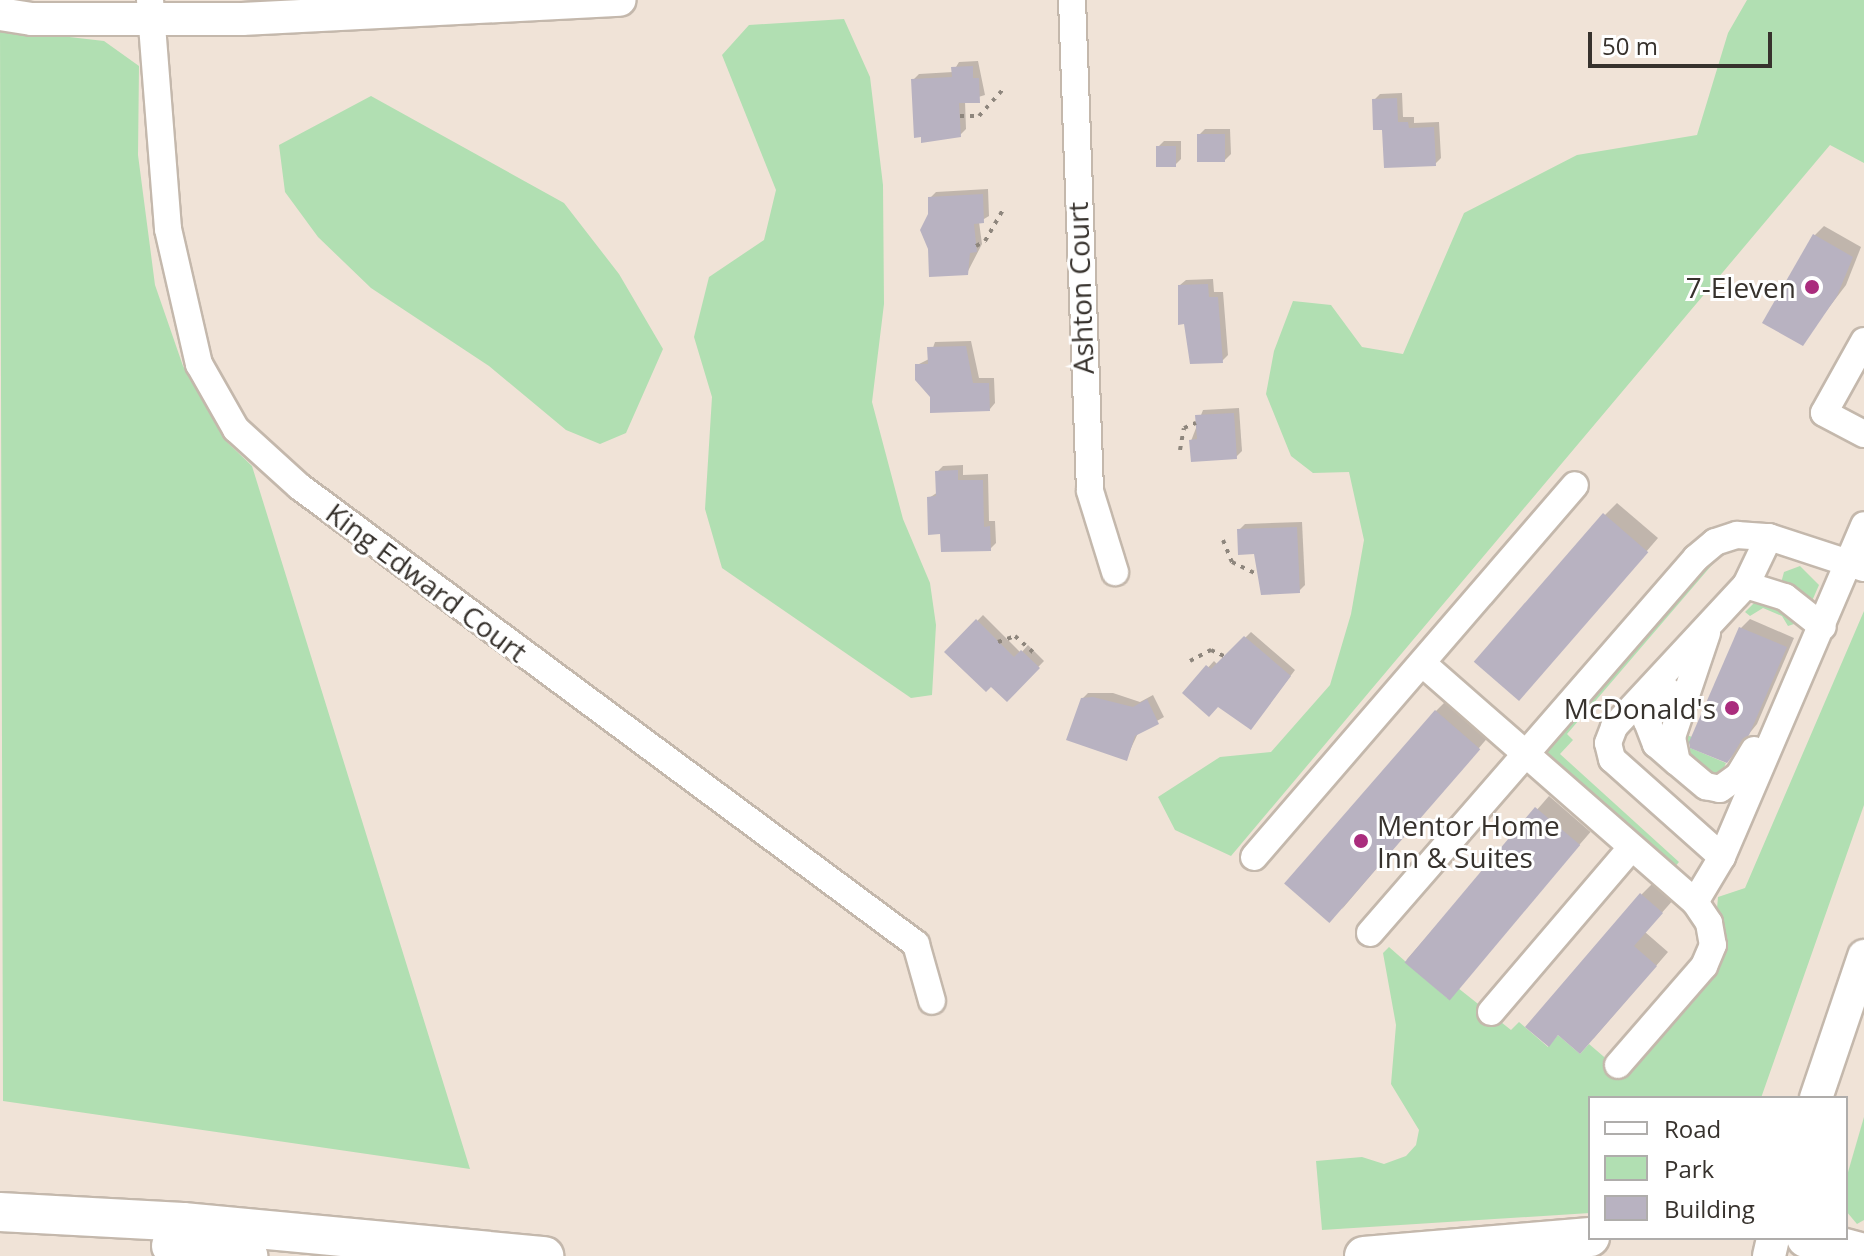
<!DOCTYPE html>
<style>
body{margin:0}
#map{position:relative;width:1864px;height:1256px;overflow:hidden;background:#f0e3d7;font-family:"Open Sans",sans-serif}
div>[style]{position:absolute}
.green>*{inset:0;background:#b1dfb2}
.shadow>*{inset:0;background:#0003;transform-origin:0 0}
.building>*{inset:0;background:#b8b2c1;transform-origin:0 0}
.path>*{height:4px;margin-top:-2px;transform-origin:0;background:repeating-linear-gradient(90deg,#8e867d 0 4px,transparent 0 10px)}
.roads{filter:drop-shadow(2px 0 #c4b8ac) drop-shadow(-2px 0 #c4b8ac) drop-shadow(0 2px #c4b8ac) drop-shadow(0 -2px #c4b8ac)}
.minor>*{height:26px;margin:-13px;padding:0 13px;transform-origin:13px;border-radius:13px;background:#fff}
.major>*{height:32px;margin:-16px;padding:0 16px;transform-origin:16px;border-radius:16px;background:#fff}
.highway>*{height:38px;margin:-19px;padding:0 19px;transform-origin:19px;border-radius:19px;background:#fff}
.dots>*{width:22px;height:22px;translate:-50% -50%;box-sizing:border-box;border:4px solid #fff;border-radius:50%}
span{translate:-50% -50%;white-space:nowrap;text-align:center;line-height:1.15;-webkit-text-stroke:6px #fff;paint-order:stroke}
.poi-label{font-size:28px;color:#37322d}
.right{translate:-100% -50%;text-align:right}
.left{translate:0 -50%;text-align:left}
.street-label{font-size:28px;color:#37322d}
.legend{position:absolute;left:1588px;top:1096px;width:260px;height:144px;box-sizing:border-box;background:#fff;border:2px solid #afadab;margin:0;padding:10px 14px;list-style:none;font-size:24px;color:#37322d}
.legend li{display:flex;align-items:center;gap:16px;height:40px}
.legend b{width:40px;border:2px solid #afadab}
.scale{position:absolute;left:1588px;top:32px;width:184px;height:36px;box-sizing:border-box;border:4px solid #37322d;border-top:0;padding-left:10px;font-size:24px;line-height:28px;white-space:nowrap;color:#37322d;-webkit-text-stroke:6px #fff;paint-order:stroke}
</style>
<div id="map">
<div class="green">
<div style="clip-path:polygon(1747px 0,1864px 0,1864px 163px,1830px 145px,1231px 856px,1175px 830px,1158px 797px,1220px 757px,1271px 752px,1330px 685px,1351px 614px,1364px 540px,1349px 472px,1313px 473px,1291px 456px,1266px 394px,1274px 351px,1293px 301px,1331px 305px,1362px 347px,1403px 354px,1464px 213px,1577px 155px,1697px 135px,1728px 33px)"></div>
<div style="clip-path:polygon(844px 19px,870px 77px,883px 185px,884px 304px,872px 402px,903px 519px,930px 583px,936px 625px,932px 695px,911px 698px,722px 568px,705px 509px,712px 397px,694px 337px,709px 277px,764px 240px,776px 190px,722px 55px,749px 25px)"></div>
<div style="clip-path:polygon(0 29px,104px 41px,139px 66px,138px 155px,155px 285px,183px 366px,227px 442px,252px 466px,470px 1169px,3px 1101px)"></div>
<div style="clip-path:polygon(371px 96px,564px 203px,619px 274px,663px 349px,626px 433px,600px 444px,566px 430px,489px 366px,371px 288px,318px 237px,285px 192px,279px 145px)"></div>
<div style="clip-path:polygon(1714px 553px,1717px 559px,1567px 734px,1573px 740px,1560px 754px,1679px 862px,1673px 869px,1544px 756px,1545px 750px)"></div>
<div style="clip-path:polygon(1800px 566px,1819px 585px,1812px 601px,1781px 583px,1784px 572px)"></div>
<div style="clip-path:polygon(1755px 602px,1784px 610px,1794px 624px,1788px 626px,1782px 616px,1763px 608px,1750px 616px,1745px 612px)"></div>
<div style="clip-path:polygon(1864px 611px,1864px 805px,1761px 1098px,1590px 1098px,1590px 1213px,1322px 1230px,1316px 1161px,1362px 1157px,1384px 1164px,1406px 1156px,1416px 1145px,1419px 1130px,1391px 1084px,1396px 1025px,1383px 953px,1389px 947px,1447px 998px,1458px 988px,1511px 1030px,1519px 1022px,1548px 1047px,1558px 1035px,1580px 1054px,1589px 1044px,1624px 1074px,1716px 920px,1718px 897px,1745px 888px)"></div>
<div style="clip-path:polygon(1682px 733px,1692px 737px,1688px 747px,1726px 763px,1718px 781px,1686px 758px)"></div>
<div style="clip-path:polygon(1864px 1117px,1864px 1220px,1857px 1224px,1846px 1211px,1846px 1179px)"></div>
</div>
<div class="shadow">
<div style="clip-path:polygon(978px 61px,985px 95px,965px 101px,966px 129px,960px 135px,914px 79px,919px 74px,953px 72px,959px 62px)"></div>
<div style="clip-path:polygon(1402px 93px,1403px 117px,1414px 117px,1414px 123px,1439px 122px,1441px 158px,1435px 164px,1384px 128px,1374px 100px,1380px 94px)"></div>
<div style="clip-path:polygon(1205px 129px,1230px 129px,1231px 154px,1225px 160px,1199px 135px)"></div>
<div style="clip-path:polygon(1164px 141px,1181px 141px,1181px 159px,1175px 165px,1158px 147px)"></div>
<div style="clip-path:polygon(988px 189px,989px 216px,979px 222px,982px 244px,967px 273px,930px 215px,930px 198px,936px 192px)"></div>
<div style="clip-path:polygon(1824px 226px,1861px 247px,1846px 285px,1802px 343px,1815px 235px)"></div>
<div style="clip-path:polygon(1213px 279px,1214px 292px,1223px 292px,1228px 355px,1222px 361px,1180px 285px,1186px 280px)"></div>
<div style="clip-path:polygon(971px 341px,979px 378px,994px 378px,995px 403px,990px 409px,932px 396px,917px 365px,929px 359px,935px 342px)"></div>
<div style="clip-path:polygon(1239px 408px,1242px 451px,1236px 457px,1191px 441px,1203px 410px)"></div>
<div style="clip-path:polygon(963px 465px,963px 475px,988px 474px,989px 521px,995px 521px,996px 543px,990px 549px,942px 532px,929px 498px,938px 492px,937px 472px,943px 466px)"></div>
<div style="clip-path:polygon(1617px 503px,1658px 538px,1531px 686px,1605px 515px)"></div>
<div style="clip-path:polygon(1302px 522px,1305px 585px,1299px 591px,1239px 530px,1245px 524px)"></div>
<div style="clip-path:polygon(983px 615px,1021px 653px,1028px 645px,1044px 661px,1007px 699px,947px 652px)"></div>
<div style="clip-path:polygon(1750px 619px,1794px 638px,1757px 724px,1727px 761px,1741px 628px)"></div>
<div style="clip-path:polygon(1251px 632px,1295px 670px,1251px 728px,1218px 704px,1185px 693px,1214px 661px,1218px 665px)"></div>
<div style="clip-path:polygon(1088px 693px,1113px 693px,1140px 702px,1153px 695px,1164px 717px,1139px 731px,1126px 759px,1082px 699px)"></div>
<div style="clip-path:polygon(1448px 699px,1490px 735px,1342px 909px,1436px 711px)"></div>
<div style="left:1549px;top:796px;width:55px;height:217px;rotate:41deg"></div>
<div style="clip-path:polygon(1654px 882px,1674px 899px,1645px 932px,1668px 952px,1593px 1039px,1642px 894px)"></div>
</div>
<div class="building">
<div style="clip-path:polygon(973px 66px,973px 78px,979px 78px,980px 103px,959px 103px,961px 137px,921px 143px,921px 137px,914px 138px,911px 79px,952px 77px,951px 67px)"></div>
<div style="clip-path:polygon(1397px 98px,1398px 122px,1408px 122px,1409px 128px,1434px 127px,1436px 166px,1384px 168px,1382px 130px,1373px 130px,1372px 99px)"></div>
<div style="left:1197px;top:134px;width:28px;height:28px"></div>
<div style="left:1156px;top:146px;width:20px;height:21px"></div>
<div style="clip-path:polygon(983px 194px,984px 223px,974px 224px,977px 252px,970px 253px,968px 275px,929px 277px,928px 249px,920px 230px,928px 214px,928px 197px)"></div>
<div style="clip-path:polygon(1813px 234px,1853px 257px,1837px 296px,1803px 346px,1762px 323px)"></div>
<div style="clip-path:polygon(1208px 284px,1209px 297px,1218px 297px,1223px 363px,1190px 364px,1184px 324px,1178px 325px,1178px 285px)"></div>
<div style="clip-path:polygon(966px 346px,973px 383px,989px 383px,990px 411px,930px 413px,930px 397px,915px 380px,915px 364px,928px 364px,927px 347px)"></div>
<div style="clip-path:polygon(1234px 413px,1237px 459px,1191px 462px,1189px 440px,1197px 439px,1195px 415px)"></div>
<div style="clip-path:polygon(958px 470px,958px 480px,983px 480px,984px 527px,990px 526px,991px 551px,941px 552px,940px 534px,928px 535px,927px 497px,936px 496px,935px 471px)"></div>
<div style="left:1603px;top:513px;width:60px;height:197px;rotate:41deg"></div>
<div style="clip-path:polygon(1297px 527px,1300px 593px,1261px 595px,1254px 554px,1238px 555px,1237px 529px)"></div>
<div style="clip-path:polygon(976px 619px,1014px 657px,1021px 650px,1040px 668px,1007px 702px,991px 687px,986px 692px,944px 652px)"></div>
<div style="clip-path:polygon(1739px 627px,1787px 647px,1749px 735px,1727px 763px,1690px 748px,1689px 742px)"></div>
<div style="clip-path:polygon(1244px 636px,1291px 676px,1251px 730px,1218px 707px,1209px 717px,1182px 693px,1206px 665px,1211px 669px)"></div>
<div style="clip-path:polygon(1093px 697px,1133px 707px,1147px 699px,1159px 724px,1135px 736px,1127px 761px,1066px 740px,1081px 698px)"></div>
<div style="left:1435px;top:710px;width:60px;height:230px;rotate:41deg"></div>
<div style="left:1535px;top:807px;width:59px;height:203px;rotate:40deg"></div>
<div style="clip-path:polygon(1640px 893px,1663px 913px,1634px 946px,1657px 966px,1580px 1054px,1558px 1035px,1549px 1047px,1525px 1027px)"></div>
</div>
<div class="path">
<div style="left:960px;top:116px;width:19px"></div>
<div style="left:979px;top:116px;width:36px;rotate:-48deg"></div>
<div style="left:976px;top:246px;width:10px;rotate:-29deg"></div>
<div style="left:985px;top:241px;width:38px;rotate:-60deg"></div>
<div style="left:1180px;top:450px;width:22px;rotate:-80deg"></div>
<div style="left:1184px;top:428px;width:13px;rotate:-23deg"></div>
<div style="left:1223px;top:540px;width:24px;rotate:68deg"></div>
<div style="left:1232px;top:562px;width:25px;rotate:26deg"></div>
<div style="left:998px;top:642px;width:18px;rotate:-19deg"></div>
<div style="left:1015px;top:636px;width:28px;rotate:42deg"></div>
<div style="left:1190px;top:661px;width:24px;rotate:-28deg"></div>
<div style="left:1211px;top:650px;width:19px;rotate:25deg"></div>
</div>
<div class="roads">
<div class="minor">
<div style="left:150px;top:0;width:230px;rotate:85.5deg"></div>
<div style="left:168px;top:229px;width:139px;rotate:77.1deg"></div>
<div style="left:199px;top:364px;width:75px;rotate:60.4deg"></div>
<div style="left:236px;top:429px;width:86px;rotate:42.2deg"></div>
<div style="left:300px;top:487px;width:767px;rotate:36.57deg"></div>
<div style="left:916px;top:944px;width:59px;rotate:74.3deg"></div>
<div style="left:1072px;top:0;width:491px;rotate:87.9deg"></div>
<div style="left:1090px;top:491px;width:85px;rotate:72.8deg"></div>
<div style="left:1864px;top:341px;width:82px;rotate:119.1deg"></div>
<div style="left:1824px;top:413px;width:45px;rotate:27.7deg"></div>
<div style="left:1746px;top:585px;width:41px;rotate:17.1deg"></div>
<div style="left:1785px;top:597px;width:48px;rotate:38.3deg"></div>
<div style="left:1707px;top:633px;width:110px;rotate:108.6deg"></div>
<div style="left:1672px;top:737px;width:25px;rotate:79deg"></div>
<div style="left:1677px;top:762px;width:38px;rotate:40deg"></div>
<div style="left:1706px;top:786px;width:14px;rotate:12deg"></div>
<div style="left:1720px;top:789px;width:24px;rotate:-36deg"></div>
<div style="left:1739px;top:775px;width:29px;rotate:-59deg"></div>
<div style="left:1422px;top:663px;width:363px;rotate:41.2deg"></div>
<div style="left:1695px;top:902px;width:25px;rotate:56deg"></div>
<div style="left:1709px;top:923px;width:22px;rotate:80deg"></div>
<div style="left:1713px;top:945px;width:23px;rotate:113deg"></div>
<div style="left:1704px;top:966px;width:131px;rotate:131deg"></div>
<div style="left:1668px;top:691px;width:37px;rotate:125deg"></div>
<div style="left:1647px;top:721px;width:25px;rotate:69deg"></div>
<div style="left:1656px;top:744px;width:28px;rotate:41deg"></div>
<div style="left:1254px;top:857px;width:491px;rotate:-49.2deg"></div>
<div style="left:1722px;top:857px;width:147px;rotate:-138.3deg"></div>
<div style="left:1612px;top:759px;width:16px;rotate:-104deg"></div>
<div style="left:1608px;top:743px;width:17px;rotate:-69deg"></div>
<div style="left:1614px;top:727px;width:194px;rotate:-47.1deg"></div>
<div style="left:1746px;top:585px;width:53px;rotate:-64.4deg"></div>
<div style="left:1695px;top:902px;width:52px;rotate:-59deg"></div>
<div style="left:1722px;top:857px;width:361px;rotate:-66.8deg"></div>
<div style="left:1370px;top:933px;width:497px;rotate:-49deg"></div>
<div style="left:1696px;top:558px;width:25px;rotate:-40deg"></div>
<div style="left:1715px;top:542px;width:23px;rotate:-18deg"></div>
<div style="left:1737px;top:535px;width:32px;rotate:4deg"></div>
<div style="left:1769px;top:537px;width:100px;rotate:18.1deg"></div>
<div style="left:1491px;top:1012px;width:216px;rotate:-49.5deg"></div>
</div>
<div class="major">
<div style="left:0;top:14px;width:32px;rotate:9deg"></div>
<div style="left:32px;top:19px;width:210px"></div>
<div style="left:242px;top:19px;width:378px;rotate:-2.9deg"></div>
<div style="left:1816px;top:1098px;width:150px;rotate:-71.3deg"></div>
<div style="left:1769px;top:1256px;width:18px;rotate:-77deg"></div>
</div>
<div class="highway">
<div style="left:0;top:1212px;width:183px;rotate:3.1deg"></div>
<div style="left:183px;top:1222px;width:363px;rotate:5.4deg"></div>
<div style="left:1806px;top:1238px;width:60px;rotate:14.5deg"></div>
<div style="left:171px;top:1246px;width:78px;rotate:7.4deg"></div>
<div style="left:1364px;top:1256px;width:227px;rotate:-4.8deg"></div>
</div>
</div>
<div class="dots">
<div style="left:1812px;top:287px;background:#aa2c7d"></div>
<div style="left:1732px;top:708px;background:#aa2c7d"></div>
<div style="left:1361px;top:841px;background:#aa2c7d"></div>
</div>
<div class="poi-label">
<span class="right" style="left:1796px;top:287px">7-Eleven</span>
<span class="right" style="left:1716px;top:708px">McDonald's</span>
<span class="left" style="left:1377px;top:841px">Mentor Home<br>Inn &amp; Suites</span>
</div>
<div class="street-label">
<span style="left:1080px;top:288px;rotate:-92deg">Ashton Court</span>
<span style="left:427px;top:582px;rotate:37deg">King Edward Court</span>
</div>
<ul class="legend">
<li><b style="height:10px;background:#fff"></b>Road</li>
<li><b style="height:22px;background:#b1dfb2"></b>Park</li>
<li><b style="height:22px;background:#b8b2c1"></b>Building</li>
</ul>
<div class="scale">50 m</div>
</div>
